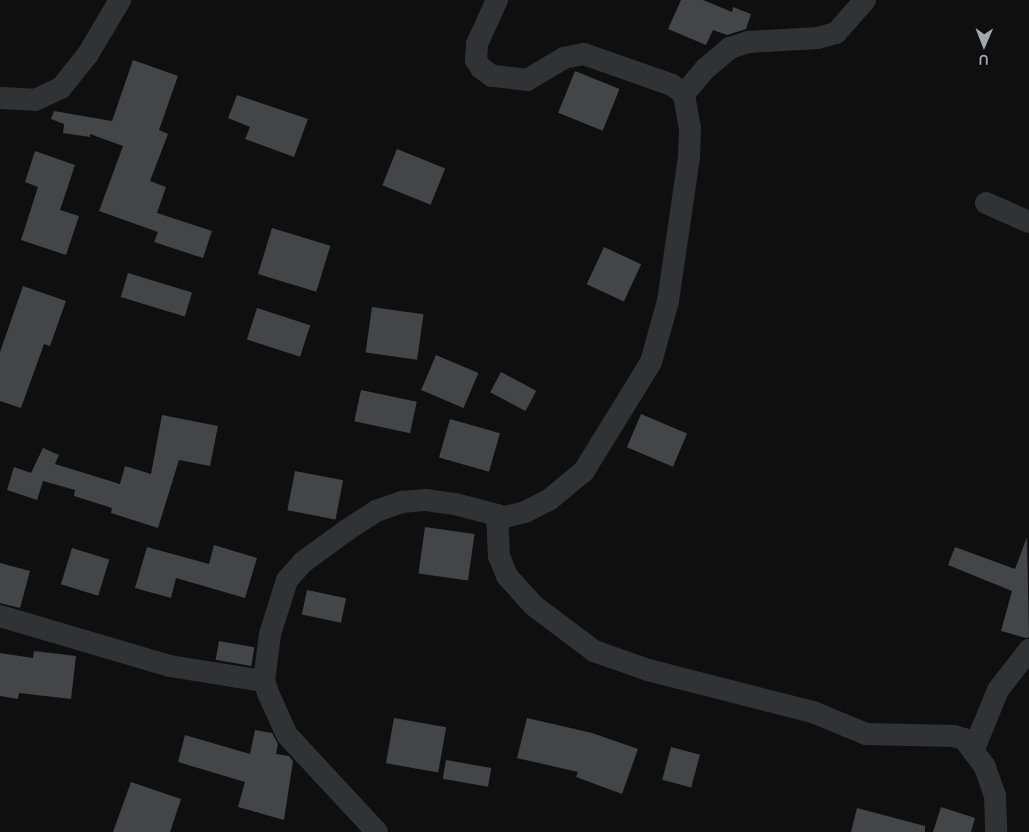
<!DOCTYPE html>
<style>
body{margin:0}
#map{position:relative;width:1029px;height:832px;overflow:hidden;background:#0f0f10;font-family:Cabin,sans-serif}
div>[style]{position:absolute}
.building>*{inset:0;background:#434548;transform-origin:0 0}
.street>*{height:22px;margin:-11px;padding:0 11px;transform-origin:11px;border-radius:11px;background:#313235}
span{translate:-50% -50%;white-space:nowrap;text-align:center;line-height:1.15;-webkit-text-stroke:5px #0a0a0b;paint-order:stroke}
.north{position:absolute;left:959px;top:20px;width:50px;height:50px;-webkit-text-stroke:4px #0a0a0b;paint-order:stroke;rotate:181deg;font-size:14px;font-weight:700;line-height:20px;text-align:center;color:#a2a8af}
.north::after{content:'';display:block;margin:auto;width:18px;height:22px;background:#a2a8af;clip-path:polygon(50% 0,100% 100%,50% 72%,0 100%)}
</style>
<div id="map">
<div class="building">
<div style="clip-path:polygon(681px 0,703px 0,732px 12px,733px 7px,751px 14px,746px 29px,727px 35px,713px 30px,706px 45px,668px 29px)"></div>
<div style="clip-path:polygon(133px 60px,178px 76px,159px 130px,168px 134px,150px 181px,166px 187px,157px 213px,212px 231px,203px 258px,154px 242px,158px 232px,99px 211px,123px 146px,90px 134px,90px 137px,63px 133px,64px 124px,51px 119px,54px 111px,112px 121px)"></div>
<div style="left:575px;top:71px;width:48px;height:45px;rotate:22deg"></div>
<div style="clip-path:polygon(237px 95px,308px 119px,294px 157px,245px 139px,250px 127px,228px 118px)"></div>
<div style="left:397px;top:149px;width:52px;height:39px;rotate:22deg"></div>
<div style="clip-path:polygon(35px 151px,75px 165px,60px 210px,79px 216px,66px 255px,21px 240px,38px 187px,25px 182px)"></div>
<div style="left:272px;top:228px;width:61px;height:48px;rotate:17deg"></div>
<div style="left:604px;top:247px;width:41px;height:41px;rotate:25deg"></div>
<div style="left:128px;top:273px;width:67px;height:25px;rotate:17deg"></div>
<div style="clip-path:polygon(23px 286px,66px 301px,50px 346px,44px 344px,21px 408px,0 401px,0 352px)"></div>
<div style="left:372px;top:307px;width:52px;height:46px;rotate:8deg"></div>
<div style="left:257px;top:308px;width:56px;height:33px;rotate:18deg"></div>
<div style="left:436px;top:355px;width:46px;height:38px;rotate:23deg"></div>
<div style="left:501px;top:372px;width:40px;height:23px;rotate:28deg"></div>
<div style="left:361px;top:390px;width:57px;height:32px;rotate:12deg"></div>
<div style="left:641px;top:414px;width:50px;height:36px;rotate:23deg"></div>
<div style="clip-path:polygon(162px 415px,218px 426px,210px 466px,179px 460px,158px 528px,111px 513px,112px 508px,74px 496px,75px 490px,43px 481px,37px 500px,7px 490px,14px 467px,31px 473px,43px 448px,59px 455px,55px 464px,120px 484px,125px 466px,151px 474px)"></div>
<div style="left:450px;top:419px;width:52px;height:40px;rotate:16deg"></div>
<div style="left:295px;top:471px;width:49px;height:40px;rotate:11deg"></div>
<div style="left:425px;top:527px;width:50px;height:47px;rotate:8deg"></div>
<div style="clip-path:polygon(1027px 537px,1029px 637px,1026px 638px,1001px 631px,1012px 591px,948px 565px,955px 547px,1015px 569px)"></div>
<div style="clip-path:polygon(214px 545px,257px 558px,245px 598px,176px 578px,171px 598px,135px 588px,147px 547px,209px 564px)"></div>
<div style="left:72px;top:548px;width:39px;height:38px;rotate:17deg"></div>
<div style="clip-path:polygon(0 563px,30px 571px,20px 608px,0 603px)"></div>
<div style="left:307px;top:590px;width:40px;height:25px;rotate:12deg"></div>
<div style="left:219px;top:641px;width:36px;height:19px;rotate:10deg"></div>
<div style="clip-path:polygon(34px 651px,76px 656px,71px 699px,19px 693px,18px 699px,0 696px,0 653px,33px 658px)"></div>
<div style="left:394px;top:718px;width:53px;height:46px;rotate:10deg"></div>
<div style="clip-path:polygon(527px 718px,592px 733px,638px 749px,622px 794px,576px 777px,578px 772px,517px 758px)"></div>
<div style="clip-path:polygon(255px 730px,272px 733px,278px 744px,276px 754px,289px 756px,293px 761px,284px 820px,238px 807px,245px 782px,178px 762px,185px 735px,250px 754px)"></div>
<div style="left:671px;top:747px;width:30px;height:34px;rotate:15deg"></div>
<div style="left:446px;top:760px;width:46px;height:19px;rotate:10deg"></div>
<div style="clip-path:polygon(131px 782px,181px 799px,170px 832px,113px 832px)"></div>
<div style="clip-path:polygon(941px 807px,975px 818px,971px 832px,933px 832px)"></div>
<div style="clip-path:polygon(857px 808px,925px 826px,925px 832px,851px 832px)"></div>
</div>
<div class="street">
<div style="left:684px;top:94px;width:33px;rotate:-50deg"></div>
<div style="left:705px;top:69px;width:33px;rotate:-40deg"></div>
<div style="left:730px;top:48px;width:19px;rotate:-18deg"></div>
<div style="left:748px;top:42px;width:70px;rotate:-3.3deg"></div>
<div style="left:818px;top:38px;width:19px;rotate:-16deg"></div>
<div style="left:836px;top:33px;width:44px;rotate:-48.7deg"></div>
<div style="left:0;top:98px;width:35px;rotate:3deg"></div>
<div style="left:35px;top:100px;width:29px;rotate:-25deg"></div>
<div style="left:61px;top:88px;width:43px;rotate:-51.5deg"></div>
<div style="left:88px;top:54px;width:63px;rotate:-59.3deg"></div>
<div style="left:986px;top:203px;width:47px;rotate:23.8deg"></div>
<div style="left:497px;top:515px;width:41px;rotate:87.2deg"></div>
<div style="left:499px;top:556px;width:22px;rotate:68deg"></div>
<div style="left:507px;top:576px;width:39px;rotate:48deg"></div>
<div style="left:533px;top:605px;width:76px;rotate:37deg"></div>
<div style="left:594px;top:651px;width:57px;rotate:19.4deg"></div>
<div style="left:648px;top:670px;width:170px;rotate:14.3deg"></div>
<div style="left:813px;top:712px;width:57px;rotate:22.5deg"></div>
<div style="left:866px;top:734px;width:88px;rotate:1.3deg"></div>
<div style="left:954px;top:736px;width:10px;rotate:17deg"></div>
<div style="left:964px;top:739px;width:35px;rotate:53deg"></div>
<div style="left:985px;top:767px;width:31px;rotate:71deg"></div>
<div style="left:995px;top:796px;width:36px;rotate:88deg"></div>
<div style="left:0;top:616px;width:177px;rotate:16.4deg"></div>
<div style="left:170px;top:666px;width:95px;rotate:9.1deg"></div>
<div style="left:973px;top:751px;width:66px;rotate:-67.7deg"></div>
<div style="left:998px;top:690px;width:51px;rotate:-52.2deg"></div>
<div style="left:377px;top:832px;width:132px;rotate:-132.9deg"></div>
<div style="left:287px;top:735px;width:46px;rotate:-114.3deg"></div>
<div style="left:268px;top:693px;width:13px;rotate:-108deg"></div>
<div style="left:264px;top:681px;width:47px;rotate:-82.7deg"></div>
<div style="left:270px;top:634px;width:57px;rotate:-72.5deg"></div>
<div style="left:287px;top:580px;width:24px;rotate:-48deg"></div>
<div style="left:303px;top:562px;width:54px;rotate:-36deg"></div>
<div style="left:347px;top:530px;width:35px;rotate:-33deg"></div>
<div style="left:376px;top:511px;width:28px;rotate:-19deg"></div>
<div style="left:402px;top:502px;width:24px;rotate:-5deg"></div>
<div style="left:426px;top:500px;width:29px;rotate:8deg"></div>
<div style="left:455px;top:504px;width:52px;rotate:14.6deg"></div>
<div style="left:505px;top:517px;width:21px;rotate:-14deg"></div>
<div style="left:525px;top:512px;width:27px;rotate:-27deg"></div>
<div style="left:549px;top:500px;width:45px;rotate:-39.6deg"></div>
<div style="left:584px;top:471px;width:128px;rotate:-58.4deg"></div>
<div style="left:651px;top:362px;width:63px;rotate:-74.4deg"></div>
<div style="left:668px;top:301px;width:146px;rotate:-81.7deg"></div>
<div style="left:689px;top:157px;width:28px;rotate:-88deg"></div>
<div style="left:690px;top:129px;width:36px;rotate:-100deg"></div>
<div style="left:684px;top:94px;width:15px;rotate:-143deg"></div>
<div style="left:672px;top:85px;width:93px;rotate:-160.6deg"></div>
<div style="left:584px;top:54px;width:20px;rotate:169deg"></div>
<div style="left:564px;top:58px;width:43px;rotate:149.3deg"></div>
<div style="left:527px;top:80px;width:35px;rotate:-173deg"></div>
<div style="left:492px;top:76px;width:14px;rotate:-144deg"></div>
<div style="left:481px;top:68px;width:9px;rotate:-122deg"></div>
<div style="left:476px;top:60px;width:16px;rotate:-86deg"></div>
<div style="left:477px;top:44px;width:48px;rotate:-65.6deg"></div>
</div>
<div class="north">U</div>
</div>
